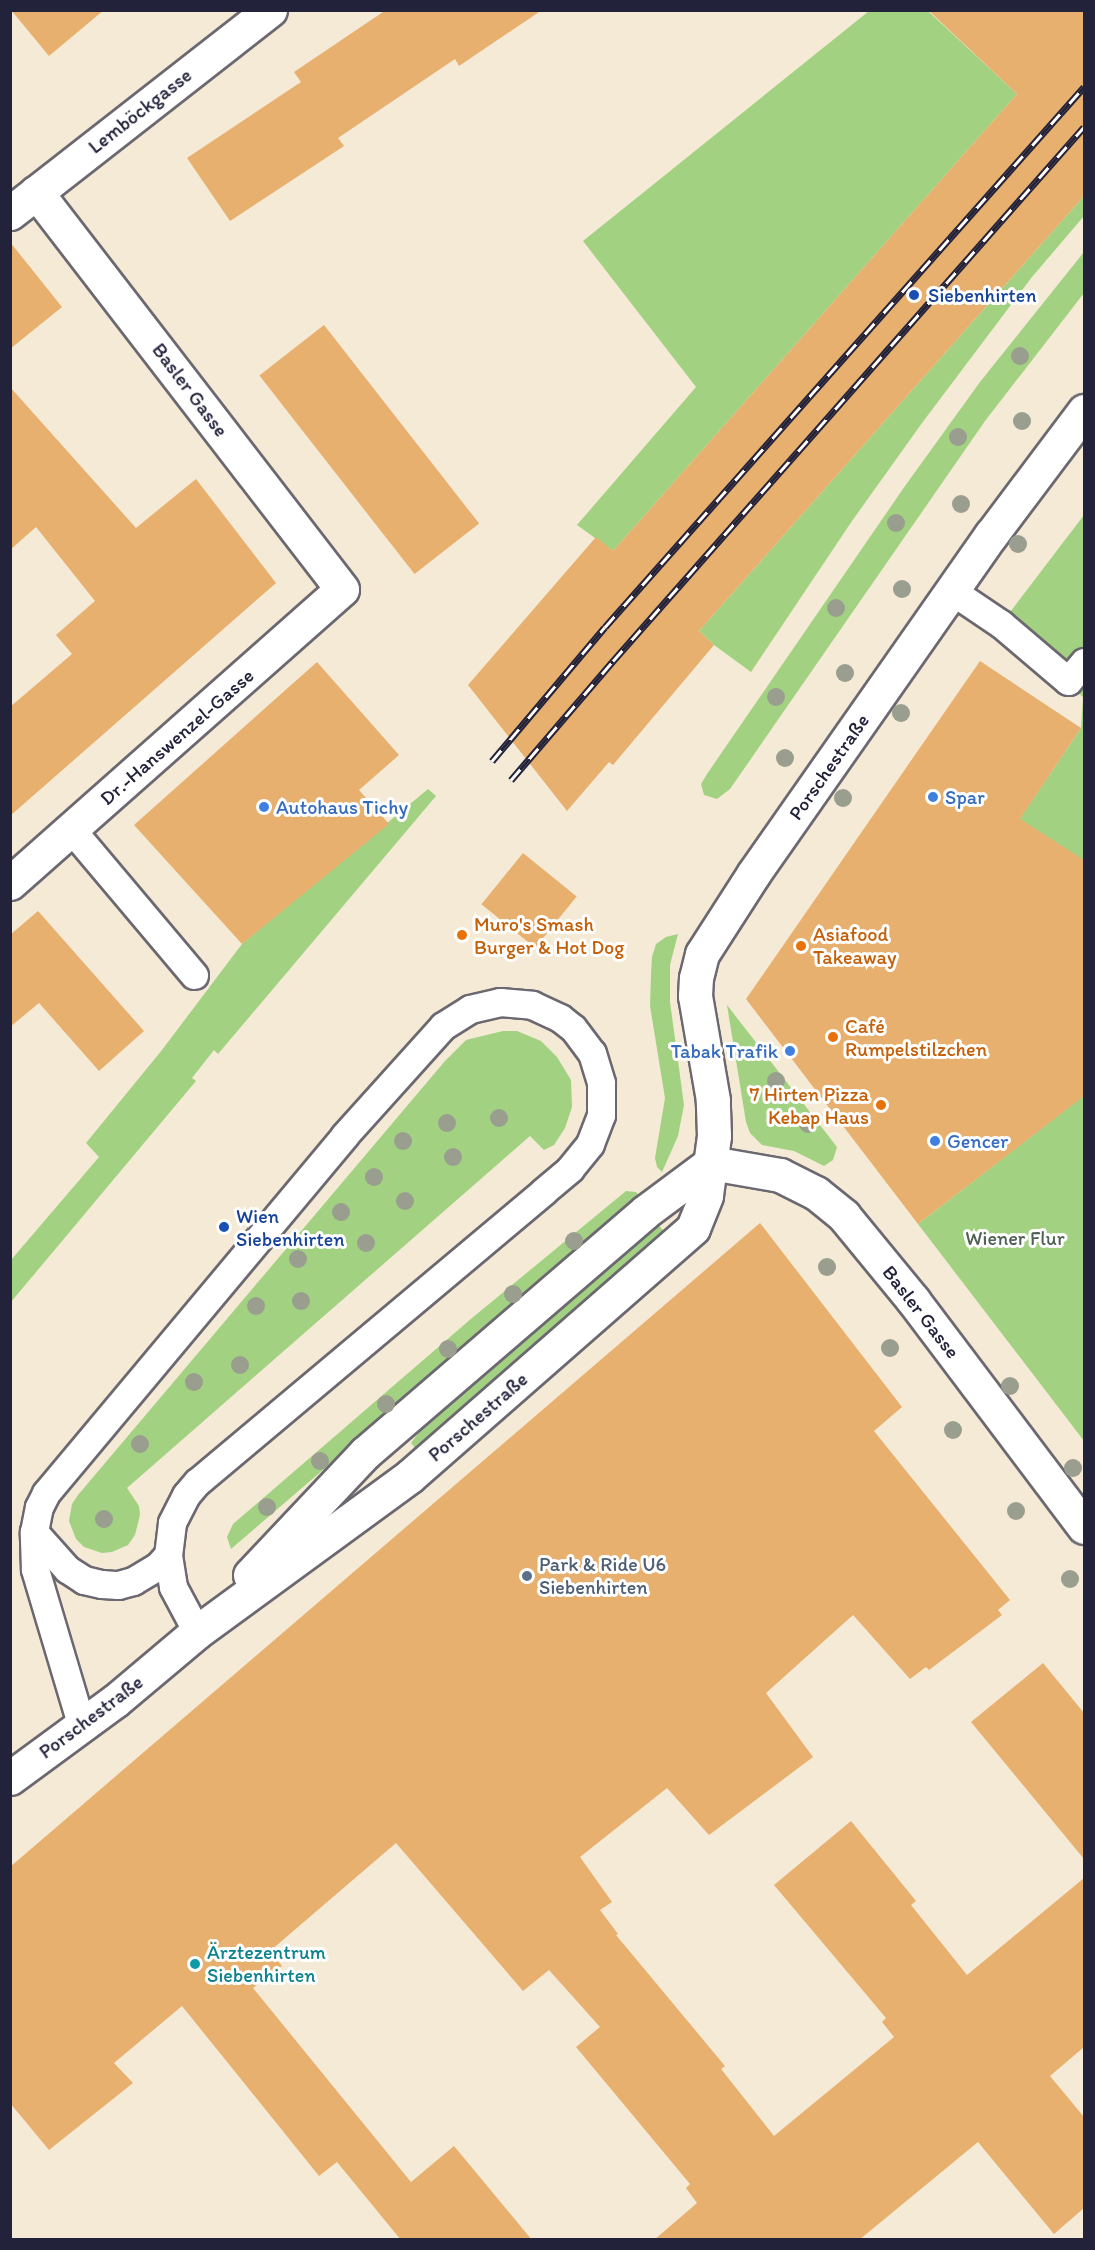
<!DOCTYPE html>
<meta charset="utf-8">
<style>
body{margin:0}
#map{position:relative;width:1095px;height:2250px;overflow:hidden;background:#f4ead5;font-family:Itim,sans-serif}
div>[style]{position:absolute}
.green>*{inset:0;background:#a2d281}
.building>*{inset:0;background:#e8b06f;transform-origin:0 0}
.roads{filter:drop-shadow(2px 0 #6c6871) drop-shadow(-2px 0 #6c6871) drop-shadow(0 2px #6c6871) drop-shadow(0 -2px #6c6871)}
.service>*{height:27px;margin:-13.5px;padding:0 13.5px;transform-origin:13.5px;border-radius:13.5px;background:#fff}
.minor>*{height:33px;margin:-16.5px;padding:0 16.5px;transform-origin:16.5px;border-radius:16.5px;background:#fff}
.rail>*{height:7px;margin-top:-3.5px;transform-origin:0;background:repeating-linear-gradient(90deg,#fff 0 14px,#22223b 0 28px);box-sizing:border-box;border-block:2px solid #22223b}
.trees>*{width:18px;height:18px;margin:-9px;border-radius:50%;background:#999e8e}
.dots>*{width:16px;height:16px;translate:-50% -50%;box-sizing:border-box;border:3px solid #fff;border-radius:50%}
span{translate:-50% -50%;white-space:nowrap;text-align:center;line-height:1.15;-webkit-text-stroke:6px #fff;paint-order:stroke}
.street-label{font-size:20px;color:#22223b}
.transit-label{font-size:20px;color:#164399}
.left{translate:0 -50%;text-align:left}
.shop-label{font-size:20px;color:#366cbe}
.right{translate:-100% -50%;text-align:right}
.food-label{font-size:20px;color:#c56008}
.park-label{font-size:20px;color:#4f6054}
.service-label{font-size:20px;color:#4e5e75}
.culture-label{font-size:20px;color:#0d838f}
.frame{position:absolute;inset:0;border:12px solid #22223b;pointer-events:none}
</style>
<div id="map">
<div class="green">
<div style="clip-path:polygon(869px 11px,928px 11px,1017px 94px,613px 551px,577px 525px,696px 387px,583px 241px)"></div>
<div style="clip-path:polygon(1084px 196px,1084px 216px,1032px 277px,922px 423px,852px 521px,751px 672px,714px 645px,699px 631px)"></div>
<div style="clip-path:polygon(1084px 252px,1084px 293px,985px 421px,730px 789px,717px 799px,704px 795px,701px 784px,707px 774px,905px 486px,980px 382px)"></div>
<div style="clip-path:polygon(1084px 515px,1084px 1441px,918px 1224px,1050px 1122px,975px 1026px,986px 869px,1081px 728px,1083px 697px,1001px 624px)"></div>
<div style="clip-path:polygon(428px 789px,436px 796px,218px 1054px,214px 1050px,192px 1078px,196px 1081px,11px 1302px,11px 1260px,99px 1157px,86px 1143px,162px 1050px,242px 944px)"></div>
<div style="clip-path:polygon(678px 934px,670px 965px,670px 1002px,684px 1105px,678px 1136px,662px 1172px,657px 1167px,655px 1158px,665px 1098px,650px 1006px,651px 974px,652px 957px,656px 944px,666px 937px)"></div>
<div style="clip-path:polygon(727px 1005px,837px 1147px,833px 1160px,824px 1166px,794px 1151px,762px 1145px,750px 1133px,746px 1122px)"></div>
<div style="clip-path:polygon(503px 1031px,517px 1031px,541px 1041px,557px 1057px,571px 1080px,572px 1107px,565px 1128px,554px 1145px,544px 1150px,530px 1136px,127px 1488px,139px 1506px,140px 1515px,135px 1535px,128px 1545px,112px 1552px,102px 1553px,84px 1547px,76px 1539px,69px 1521px,72px 1504px,78px 1495px,445px 1061px,466px 1040px)"></div>
<div style="clip-path:polygon(626px 1191px,636px 1192px,640px 1197px,231px 1549px,227px 1537px,233px 1524px,472px 1318px)"></div>
<div style="clip-path:polygon(656px 1222px,668px 1236px,419px 1453px,411px 1443px,435px 1411px)"></div>
</div>
<div class="building">
<div style="clip-path:polygon(11px 10px,104px 10px,49px 56px)"></div>
<div style="clip-path:polygon(386px 10px,542px 10px,459px 66px,455px 59px,338px 138px,344px 146px,230px 221px,187px 158px,301px 82px,294px 72px)"></div>
<div style="clip-path:polygon(928px 10px,1084px 10px,1084px 196px,699px 631px,714px 645px,613px 765px,609px 762px,567px 811px,468px 685px,596px 537px,613px 551px,1017px 94px)"></div>
<div style="clip-path:polygon(10px 242px,62px 307px,10px 349px)"></div>
<div style="left:324px;top:325px;width:252px;height:82px;rotate:52deg"></div>
<div style="clip-path:polygon(10px 387px,136px 528px,196px 479px,276px 583px,10px 816px,10px 707px,72px 654px,56px 635px,95px 601px,36px 527px,10px 550px)"></div>
<div style="clip-path:polygon(980px 661px,1081px 728px,1020px 819px,1084px 860px,1084px 1096px,918px 1224px,746px 999px)"></div>
<div style="clip-path:polygon(317px 662px,399px 755px,359px 790px,389px 824px,242px 944px,134px 825px)"></div>
<div style="left:523px;top:853px;width:69px;height:66px;rotate:39deg"></div>
<div style="clip-path:polygon(38px 911px,144px 1031px,99px 1071px,39px 1003px,10px 1027px,10px 935px)"></div>
<div style="clip-path:polygon(760px 1223px,902px 1407px,874px 1431px,1010px 1600px,998px 1610px,1002px 1615px,929px 1670px,926px 1667px,910px 1679px,853px 1615px,766px 1693px,813px 1757px,709px 1835px,667px 1788px,580px 1857px,612px 1902px,600px 1910px,618px 1934px,616px 1935px,725px 2066px,721px 2069px,774px 2136px,894px 2037px,882px 2022px,886px 2018px,774px 1885px,851px 1821px,916px 1901px,911px 1905px,967px 1975px,1084px 1878px,1084px 2047px,1050px 2076px,1084px 2117px,1084px 2208px,1054px 2234px,978px 2142px,859px 2240px,654px 2240px,697px 2203px,686px 2188px,690px 2184px,576px 2047px,600px 2027px,549px 1970px,523px 1991px,396px 1843px,270px 1951px,282px 1966px,253px 1988px,411px 2182px,454px 2146px,532px 2240px,401px 2240px,337px 2162px,319px 2176px,182px 2006px,114px 2063px,133px 2083px,49px 2150px,10px 2103px,10px 1867px)"></div>
<div style="clip-path:polygon(1043px 1663px,1084px 1713px,1084px 1859px,971px 1722px)"></div>
</div>
<div class="roads">
<div class="service">
<div style="left:952px;top:591px;width:59px;rotate:34deg"></div>
<div style="left:1001px;top:624px;width:88px;rotate:40.4deg"></div>
<div style="left:1068px;top:681px;width:25px;rotate:-50deg"></div>
<div style="left:71px;top:829px;width:191px;rotate:49.9deg"></div>
<div style="left:34px;top:1532px;width:50px;rotate:48.3deg"></div>
<div style="left:67px;top:1569px;width:20px;rotate:33deg"></div>
<div style="left:84px;top:1580px;width:18px;rotate:13deg"></div>
<div style="left:102px;top:1584px;width:16px;rotate:4deg"></div>
<div style="left:118px;top:1585px;width:16px;rotate:-15deg"></div>
<div style="left:133px;top:1581px;width:29px;rotate:-31deg"></div>
<div style="left:158px;top:1566px;width:15px;rotate:-48deg"></div>
<div style="left:82px;top:1727px;width:165px;rotate:-106.6deg"></div>
<div style="left:35px;top:1569px;width:37px;rotate:-92deg"></div>
<div style="left:34px;top:1532px;width:25px;rotate:-79deg"></div>
<div style="left:39px;top:1507px;width:16px;rotate:-63deg"></div>
<div style="left:46px;top:1493px;width:465px;rotate:-50.1deg"></div>
<div style="left:344px;top:1136px;width:148px;rotate:-48deg"></div>
<div style="left:443px;top:1026px;width:32px;rotate:-32deg"></div>
<div style="left:470px;top:1009px;width:31px;rotate:-13deg"></div>
<div style="left:500px;top:1002px;width:32px;rotate:5deg"></div>
<div style="left:532px;top:1005px;width:31px;rotate:25deg"></div>
<div style="left:560px;top:1018px;width:16px;rotate:38deg"></div>
<div style="left:573px;top:1028px;width:31px;rotate:53deg"></div>
<div style="left:592px;top:1053px;width:31px;rotate:73deg"></div>
<div style="left:601px;top:1083px;width:32px;rotate:90deg"></div>
<div style="left:601px;top:1115px;width:31px;rotate:111deg"></div>
<div style="left:590px;top:1144px;width:32px;rotate:129deg"></div>
<div style="left:570px;top:1169px;width:35px;rotate:140deg"></div>
<div style="left:543px;top:1192px;width:451px;rotate:140deg"></div>
<div style="left:197px;top:1482px;width:17px;rotate:130deg"></div>
<div style="left:186px;top:1495px;width:31px;rotate:117deg"></div>
<div style="left:172px;top:1523px;width:32px;rotate:97deg"></div>
<div style="left:168px;top:1555px;width:32px;rotate:81deg"></div>
<div style="left:173px;top:1587px;width:51px;rotate:61.9deg"></div>
</div>
<div class="minor">
<div style="left:10px;top:213px;width:330px;rotate:-38deg"></div>
<div style="left:10px;top:883px;width:443px;rotate:-41.5deg"></div>
<div style="left:342px;top:589px;width:501px;rotate:-127.62deg"></div>
<div style="left:711px;top:1163px;width:70px;rotate:9.9deg"></div>
<div style="left:780px;top:1175px;width:40px;rotate:26.6deg"></div>
<div style="left:816px;top:1193px;width:36px;rotate:39deg"></div>
<div style="left:844px;top:1216px;width:109px;rotate:50.6deg"></div>
<div style="left:913px;top:1300px;width:284px;rotate:53deg"></div>
<div style="left:250px;top:1575px;width:168px;rotate:-46.7deg"></div>
<div style="left:365px;top:1453px;width:369px;rotate:-40.7deg"></div>
<div style="left:645px;top:1212px;width:82px;rotate:-36.6deg"></div>
<div style="left:10px;top:1778px;width:130px;rotate:-36.3deg"></div>
<div style="left:115px;top:1701px;width:107px;rotate:-40.1deg"></div>
<div style="left:197px;top:1632px;width:264px;rotate:-36.2deg"></div>
<div style="left:410px;top:1476px;width:376px;rotate:-41.2deg"></div>
<div style="left:693px;top:1228px;width:35px;rotate:-68deg"></div>
<div style="left:706px;top:1195px;width:60px;rotate:-82.3deg"></div>
<div style="left:714px;top:1136px;width:36px;rotate:-92deg"></div>
<div style="left:713px;top:1100px;width:106px;rotate:-99.8deg"></div>
<div style="left:695px;top:996px;width:18px;rotate:-87deg"></div>
<div style="left:696px;top:978px;width:25px;rotate:-76deg"></div>
<div style="left:702px;top:954px;width:96px;rotate:-57.3deg"></div>
<div style="left:754px;top:873px;width:413px;rotate:-55deg"></div>
<div style="left:991px;top:535px;width:155px;rotate:-53.1deg"></div>
</div>
</div>
<div class="rail">
<div style="left:492px;top:761px;width:175px;rotate:-49.9deg"></div>
<div style="left:605px;top:627px;width:722px;rotate:-48.43deg"></div>
<div style="left:511px;top:780px;width:157px;rotate:-49.4deg"></div>
<div style="left:613px;top:661px;width:712px;rotate:-48.59deg"></div>
</div>
<div class="trees">
<div style="left:1020px;top:356px"></div>
<div style="left:1022px;top:421px"></div>
<div style="left:958px;top:437px"></div>
<div style="left:961px;top:504px"></div>
<div style="left:896px;top:523px"></div>
<div style="left:1018px;top:544px"></div>
<div style="left:902px;top:589px"></div>
<div style="left:836px;top:608px"></div>
<div style="left:845px;top:673px"></div>
<div style="left:776px;top:697px"></div>
<div style="left:901px;top:713px"></div>
<div style="left:785px;top:758px"></div>
<div style="left:843px;top:798px"></div>
<div style="left:776px;top:1081px"></div>
<div style="left:499px;top:1118px"></div>
<div style="left:447px;top:1123px"></div>
<div style="left:808px;top:1124px"></div>
<div style="left:403px;top:1141px"></div>
<div style="left:453px;top:1157px"></div>
<div style="left:374px;top:1177px"></div>
<div style="left:405px;top:1201px"></div>
<div style="left:341px;top:1212px"></div>
<div style="left:574px;top:1241px"></div>
<div style="left:366px;top:1243px"></div>
<div style="left:298px;top:1259px"></div>
<div style="left:827px;top:1267px"></div>
<div style="left:513px;top:1294px"></div>
<div style="left:301px;top:1301px"></div>
<div style="left:256px;top:1306px"></div>
<div style="left:890px;top:1348px"></div>
<div style="left:448px;top:1349px"></div>
<div style="left:240px;top:1365px"></div>
<div style="left:194px;top:1382px"></div>
<div style="left:1010px;top:1386px"></div>
<div style="left:386px;top:1404px"></div>
<div style="left:953px;top:1430px"></div>
<div style="left:140px;top:1444px"></div>
<div style="left:320px;top:1461px"></div>
<div style="left:1073px;top:1468px"></div>
<div style="left:267px;top:1507px"></div>
<div style="left:1016px;top:1511px"></div>
<div style="left:104px;top:1519px"></div>
<div style="left:1070px;top:1579px"></div>
</div>
<div class="dots">
<div style="left:914px;top:295px;background:#1a4fb4"></div>
<div style="left:933px;top:797px;background:#3f7fe0"></div>
<div style="left:264px;top:807px;background:#3f7fe0"></div>
<div style="left:462px;top:935px;background:#e8710a"></div>
<div style="left:801px;top:946px;background:#e8710a"></div>
<div style="left:833px;top:1037px;background:#e8710a"></div>
<div style="left:790px;top:1051px;background:#3f7fe0"></div>
<div style="left:881px;top:1105px;background:#e8710a"></div>
<div style="left:935px;top:1141px;background:#3f7fe0"></div>
<div style="left:224px;top:1227px;background:#1a4fb4"></div>
<div style="left:527px;top:1576px;background:#5c6f8a"></div>
<div style="left:195px;top:1964px;background:#0f9aa8"></div>
</div>
<div class="street-label">
<span style="left:140px;top:111px;rotate:-38deg">Lemböckgasse</span>
<span style="left:190px;top:390px;rotate:53deg">Basler Gasse</span>
<span style="left:177px;top:737px;rotate:-41deg">Dr.-Hanswenzel-Gasse</span>
<span style="left:829px;top:767px;rotate:-55deg">Porschestraße</span>
<span style="left:921px;top:1312px;rotate:52deg">Basler Gasse</span>
<span style="left:478px;top:1417px;rotate:-41deg">Porschestraße</span>
<span style="left:91px;top:1717px;rotate:-37deg">Porschestraße</span>
</div>
<div class="transit-label">
<span class="left" style="left:928px;top:295px">Siebenhirten</span>
<span class="left" style="left:236px;top:1228px">Wien<br>Siebenhirten</span>
</div>
<div class="shop-label">
<span class="left" style="left:945px;top:797px">Spar</span>
<span class="left" style="left:276px;top:807px">Autohaus Tichy</span>
<span class="right" style="left:778px;top:1051px">Tabak Trafik</span>
<span class="left" style="left:947px;top:1141px">Gencer</span>
</div>
<div class="food-label">
<span class="left" style="left:474px;top:936px">Muro's Smash<br>Burger &amp; Hot Dog</span>
<span class="left" style="left:813px;top:946px">Asiafood<br>Takeaway</span>
<span class="left" style="left:845px;top:1038px">Café<br>Rumpelstilzchen</span>
<span class="right" style="left:869px;top:1106px">7 Hirten Pizza<br>Kebap Haus</span>
</div>
<div class="park-label">
<span style="left:1015px;top:1238px">Wiener Flur</span>
</div>
<div class="service-label">
<span class="left" style="left:539px;top:1576px">Park &amp; Ride U6<br>Siebenhirten</span>
</div>
<div class="culture-label">
<span class="left" style="left:207px;top:1964px">Ärztezentrum<br>Siebenhirten</span>
</div>
<div class="frame"></div>
</div>
